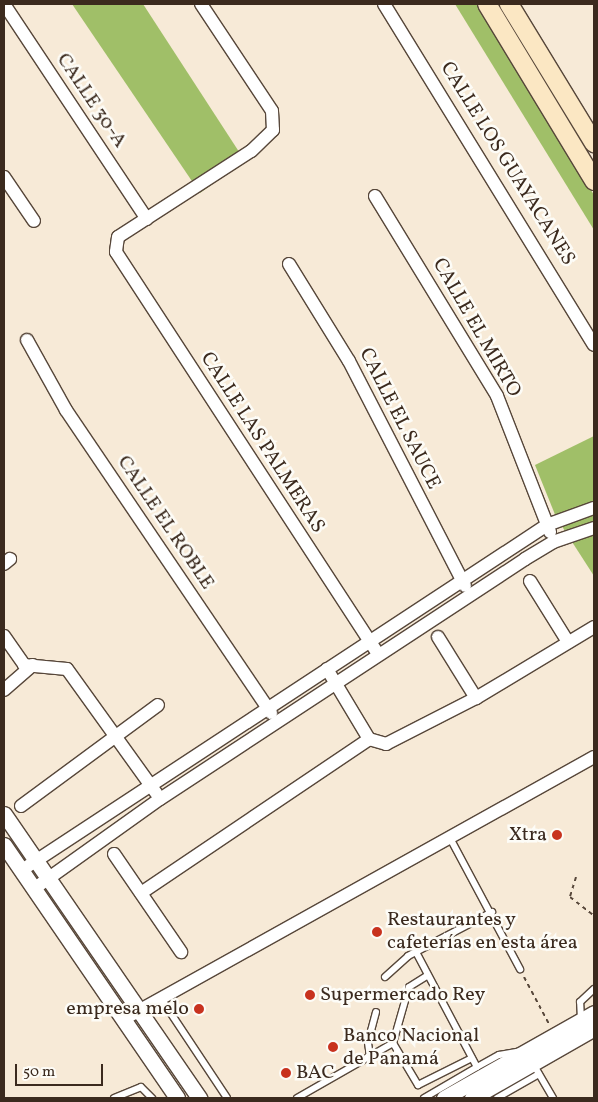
<!DOCTYPE html>
<meta charset="utf-8">
<style>
body{margin:0}
#map{position:relative;width:598px;height:1102px;overflow:hidden;background:#f7ead7;font-family:Vollkorn,serif}
div>[style]{position:absolute}
.green>*{inset:0;background:#a0bf68}
.path>*{height:2px;margin-top:-1px;transform-origin:0;background:repeating-linear-gradient(90deg,#57473a 0 4px,transparent 0 8px)}
.roads{filter:drop-shadow(1px 0 #57473a) drop-shadow(-1px 0 #57473a) drop-shadow(0 1px #57473a) drop-shadow(0 -1px #57473a)}
.service>*{height:6px;margin:-3px;padding:0 3px;transform-origin:3px;border-radius:3px;background:#fff}
.minor>*{height:12px;margin:-6px;padding:0 6px;transform-origin:6px;border-radius:6px;background:#fff}
.tertiary>*{height:15px;margin:-7.5px;padding:0 7.5px;transform-origin:7.5px;border-radius:7.5px;background:#fff}
.secondary>*{height:18px;margin:-9px;padding:0 9px;transform-origin:9px;border-radius:9px;background:#fbe7c3}
.dots>*{width:14px;height:14px;translate:-50% -50%;box-sizing:border-box;border:2px solid #fdfcf7;border-radius:50%}
span{translate:-50% -50%;white-space:nowrap;text-align:center;line-height:1.15;-webkit-text-stroke:5px #fdfcf7;paint-order:stroke}
.street-label{font-size:20px;color:#3b2a1e}
.poi-label{font-size:20px;color:#3b2a1e}
.right{translate:-100% -50%;text-align:right}
.left{translate:0 -50%;text-align:left}
.frame{position:absolute;inset:0;border:5px solid #3b2a1e;pointer-events:none}
.scale{position:absolute;left:15px;top:1064px;width:88px;height:22px;box-sizing:border-box;border:2px solid #3b2a1e;border-top:0;padding-left:6px;font-size:15px;line-height:18px;white-space:nowrap;color:#3b2a1e;-webkit-text-stroke:4px #fdfcf7;paint-order:stroke}
</style>
<div id="map">
<div class="green">
<div style="clip-path:polygon(72px 4px,143px 4px,245px 161px,200px 193px)"></div>
<div style="clip-path:polygon(455px 4px,478px 4px,594px 195px,594px 230px)"></div>
<div style="clip-path:polygon(594px 436px,594px 576px,556px 517px,535px 465px)"></div>
</div>
<div class="path">
<div style="left:576px;top:877px;width:21px;rotate:107deg"></div>
<div style="left:570px;top:897px;width:31px;rotate:38deg"></div>
<div style="left:524px;top:977px;width:53px;rotate:62deg"></div>
</div>
<div class="roads">
<div class="service">
<div style="left:450px;top:838px;width:149px;rotate:61.9deg"></div>
<div style="left:416px;top:952px;width:130px;rotate:62.1deg"></div>
<div style="left:477px;top:1067px;width:25px;rotate:-29deg"></div>
<div style="left:499px;top:1055px;width:22px;rotate:-10deg"></div>
<div style="left:385px;top:977px;width:31px;rotate:-42deg"></div>
<div style="left:408px;top:956px;width:95px;rotate:-27.6deg"></div>
<div style="left:160px;top:997px;width:121px;rotate:56.4deg"></div>
<div style="left:581px;top:1019px;width:17px;rotate:-93deg"></div>
<div style="left:580px;top:1002px;width:19px;rotate:-43deg"></div>
<div style="left:393px;top:1043px;width:49px;rotate:59.2deg"></div>
<div style="left:418px;top:1085px;width:60px;rotate:-26.6deg"></div>
<div style="left:370px;top:1057px;width:15px;rotate:-98deg"></div>
<div style="left:368px;top:1042px;width:31px;rotate:-75deg"></div>
<div style="left:532px;top:1062px;width:42px;rotate:59.7deg"></div>
<div style="left:114px;top:1098px;width:29px;rotate:-22deg"></div>
<div style="left:141px;top:1087px;width:16px;rotate:45deg"></div>
<div style="left:297px;top:1098px;width:111px;rotate:-29.8deg"></div>
<div style="left:393px;top:1043px;width:58px;rotate:-74.1deg"></div>
<div style="left:409px;top:987px;width:22px;rotate:-32deg"></div>
<div style="left:424px;top:1098px;width:61px;rotate:-30.3deg"></div>
<div style="left:497px;top:1098px;width:48px;rotate:-29.7deg"></div>
</div>
<div class="minor">
<div style="left:4px;top:4px;width:258px;rotate:56.4deg"></div>
<div style="left:201px;top:4px;width:128px;rotate:56.4deg"></div>
<div style="left:272px;top:111px;width:19px;rotate:87deg"></div>
<div style="left:273px;top:130px;width:30px;rotate:136deg"></div>
<div style="left:251px;top:151px;width:158px;rotate:147.1deg"></div>
<div style="left:118px;top:237px;width:15px;rotate:98deg"></div>
<div style="left:116px;top:252px;width:480px;rotate:56.9deg"></div>
<div style="left:384px;top:4px;width:400px;rotate:58.4deg"></div>
<div style="left:4px;top:177px;width:53px;rotate:55.7deg"></div>
<div style="left:375px;top:196px;width:234px;rotate:58.6deg"></div>
<div style="left:497px;top:396px;width:146px;rotate:68.7deg"></div>
<div style="left:289px;top:264px;width:114px;rotate:58.3deg"></div>
<div style="left:349px;top:361px;width:253px;rotate:62.7deg"></div>
<div style="left:27px;top:340px;width:80px;rotate:60.9deg"></div>
<div style="left:66px;top:410px;width:366px;rotate:55.9deg"></div>
<div style="left:4px;top:564px;width:8px;rotate:-40deg"></div>
<div style="left:530px;top:581px;width:72px;rotate:58.1deg"></div>
<div style="left:4px;top:636px;width:35px;rotate:55deg"></div>
<div style="left:24px;top:665px;width:43px;rotate:5.3deg"></div>
<div style="left:67px;top:669px;width:153px;rotate:54.3deg"></div>
<div style="left:438px;top:637px;width:72px;rotate:58.1deg"></div>
<div style="left:327px;top:669px;width:82px;rotate:59deg"></div>
<div style="left:369px;top:739px;width:18px;rotate:16deg"></div>
<div style="left:386px;top:744px;width:101px;rotate:-27.1deg"></div>
<div style="left:476px;top:698px;width:138px;rotate:-31deg"></div>
<div style="left:4px;top:690px;width:38px;rotate:-41deg"></div>
<div style="left:21px;top:806px;width:170px;rotate:-36.4deg"></div>
<div style="left:114px;top:854px;width:119px;rotate:55.6deg"></div>
<div style="left:22px;top:870px;width:628px;rotate:-33.31deg"></div>
<div style="left:547px;top:525px;width:50px;rotate:-19.9deg"></div>
<div style="left:35px;top:888px;width:153px;rotate:-35.5deg"></div>
<div style="left:160px;top:799px;width:437px;rotate:-33.3deg"></div>
<div style="left:525px;top:559px;width:33px;rotate:-31deg"></div>
<div style="left:553px;top:542px;width:43px;rotate:-18.9deg"></div>
<div style="left:141px;top:893px;width:275px;rotate:-34deg"></div>
<div style="left:124px;top:1019px;width:538px;rotate:-29.14deg"></div>
</div>
<div class="tertiary">
<div style="left:4px;top:814px;width:345px;rotate:55.5deg"></div>
<div style="left:4px;top:845px;width:306px;rotate:55.6deg"></div>
<div style="left:444px;top:1098px;width:172px;rotate:-29.5deg"></div>
<div style="left:472px;top:1098px;width:141px;rotate:-29.8deg"></div>
</div>
<div class="secondary">
<div style="left:487px;top:4px;width:207px;rotate:58.8deg"></div>
<div style="left:509px;top:4px;width:163px;rotate:58.6deg"></div>
</div>
</div>
<div class="dots">
<div style="left:557px;top:835px;background:#c8321e"></div>
<div style="left:377px;top:932px;background:#c8321e"></div>
<div style="left:310px;top:995px;background:#c8321e"></div>
<div style="left:199px;top:1009px;background:#c8321e"></div>
<div style="left:333px;top:1047px;background:#c8321e"></div>
<div style="left:286px;top:1073px;background:#c8321e"></div>
</div>
<div class="street-label">
<span style="left:91px;top:101px;rotate:56deg">CALLE 30-A</span>
<span style="left:507px;top:164px;rotate:58deg">CALLE LOS GUAYACANES</span>
<span style="left:476px;top:328px;rotate:60deg">CALLE EL MIRTO</span>
<span style="left:399px;top:419px;rotate:63deg">CALLE EL SAUCE</span>
<span style="left:262px;top:443px;rotate:57deg">CALLE LAS PALMERAS</span>
<span style="left:165px;top:523px;rotate:56deg">CALLE EL ROBLE</span>
</div>
<div class="poi-label">
<span class="right" style="left:547px;top:835px">Xtra</span>
<span class="left" style="left:387px;top:932px">Restaurantes y<br>cafeterías en esta área</span>
<span class="left" style="left:320px;top:995px">Supermercado Rey</span>
<span class="right" style="left:189px;top:1009px">empresa melo</span>
<span class="left" style="left:343px;top:1048px">Banco Nacional<br>de Panamá</span>
<span class="left" style="left:296px;top:1073px">BAC</span>
</div>
<div class="frame"></div>
<div class="scale">50 m</div>
</div>
